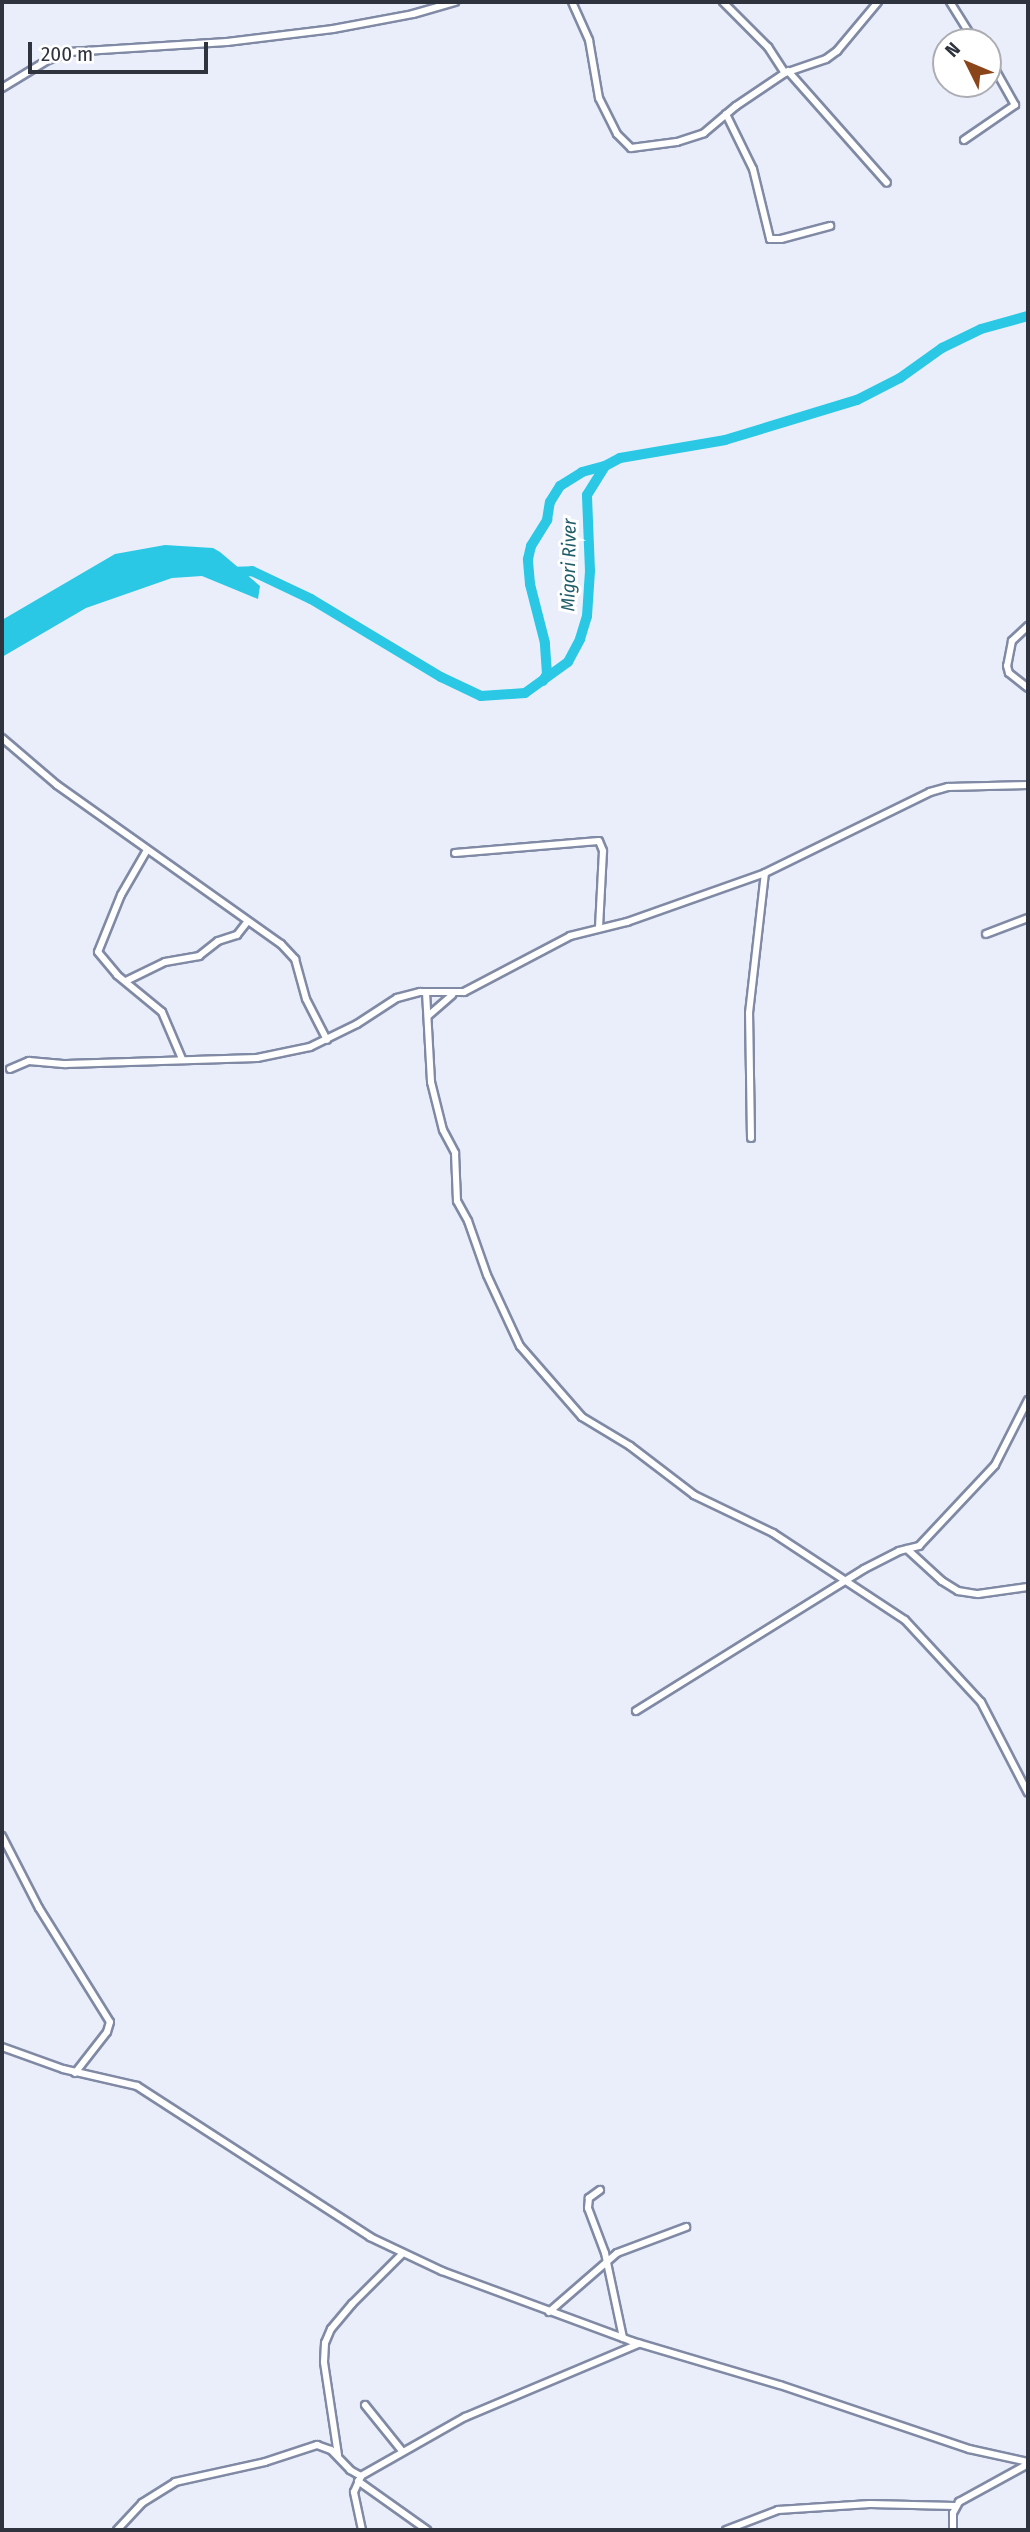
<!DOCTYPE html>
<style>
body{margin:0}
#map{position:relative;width:1030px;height:2532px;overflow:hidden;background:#eaeefa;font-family:"Fira Sans Condensed",sans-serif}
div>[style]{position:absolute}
.water>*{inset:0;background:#2ac8e4}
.river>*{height:10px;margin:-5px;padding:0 5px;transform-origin:5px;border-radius:5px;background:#2ac8e4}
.roads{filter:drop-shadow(2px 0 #808aa5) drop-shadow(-2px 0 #808aa5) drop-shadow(0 2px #808aa5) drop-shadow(0 -2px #808aa5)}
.minor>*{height:6px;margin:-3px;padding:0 3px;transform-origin:3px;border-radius:3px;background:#fff}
span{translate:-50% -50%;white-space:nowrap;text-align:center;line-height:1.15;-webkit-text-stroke:6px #fff;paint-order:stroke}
.water-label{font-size:19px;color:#215c69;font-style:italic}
.frame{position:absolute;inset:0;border:4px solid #2f333e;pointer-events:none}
.north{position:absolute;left:932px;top:28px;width:70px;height:70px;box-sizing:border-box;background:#fff;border:2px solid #acadb2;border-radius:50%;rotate:313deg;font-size:19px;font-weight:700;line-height:28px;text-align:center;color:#2f333e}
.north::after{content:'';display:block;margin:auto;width:24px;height:32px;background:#8a451b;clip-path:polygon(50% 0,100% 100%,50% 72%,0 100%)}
.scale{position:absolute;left:28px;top:42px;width:180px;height:32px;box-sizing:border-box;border:4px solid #2f333e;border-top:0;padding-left:9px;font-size:21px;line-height:24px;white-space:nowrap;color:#2f333e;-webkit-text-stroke:5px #fff;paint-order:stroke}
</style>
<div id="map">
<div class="water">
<div style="clip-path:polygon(165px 545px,213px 548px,220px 552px,260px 586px,258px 599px,202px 576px,172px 578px,86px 608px,2px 657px,2px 620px,115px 554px)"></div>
</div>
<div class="river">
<div style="left:229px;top:572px;width:23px;rotate:-2deg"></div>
<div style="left:252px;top:571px;width:65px;rotate:25.4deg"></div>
<div style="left:311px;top:599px;width:152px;rotate:31deg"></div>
<div style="left:441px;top:677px;width:44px;rotate:25.4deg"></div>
<div style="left:481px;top:696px;width:44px;rotate:-3.9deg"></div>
<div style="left:525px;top:693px;width:53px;rotate:-35.8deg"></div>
<div style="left:568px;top:662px;width:26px;rotate:-62deg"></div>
<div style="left:580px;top:639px;width:24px;rotate:-73deg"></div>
<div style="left:587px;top:616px;width:45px;rotate:-86.2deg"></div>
<div style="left:590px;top:571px;width:76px;rotate:-92.3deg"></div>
<div style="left:587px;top:495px;width:34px;rotate:-58deg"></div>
<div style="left:605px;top:466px;width:17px;rotate:-28deg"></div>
<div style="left:620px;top:458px;width:107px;rotate:-9.7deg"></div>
<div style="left:725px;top:440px;width:138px;rotate:-16.9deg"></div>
<div style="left:857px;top:400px;width:48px;rotate:-27.1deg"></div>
<div style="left:900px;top:378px;width:52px;rotate:-35.5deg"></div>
<div style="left:942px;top:348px;width:43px;rotate:-26deg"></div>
<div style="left:981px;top:329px;width:49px;rotate:-15.5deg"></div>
<div style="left:543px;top:681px;width:8px;rotate:-60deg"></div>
<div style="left:547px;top:674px;width:31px;rotate:-94deg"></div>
<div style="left:545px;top:643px;width:61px;rotate:-104.3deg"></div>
<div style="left:530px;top:584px;width:25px;rotate:-95deg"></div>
<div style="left:528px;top:559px;width:13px;rotate:-77deg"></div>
<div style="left:531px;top:546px;width:31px;rotate:-58deg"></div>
<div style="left:547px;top:520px;width:18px;rotate:-81deg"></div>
<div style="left:550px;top:502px;width:19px;rotate:-58deg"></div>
<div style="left:560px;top:486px;width:26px;rotate:-32deg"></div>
<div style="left:582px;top:472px;width:24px;rotate:-15deg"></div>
</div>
<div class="roads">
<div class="minor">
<div style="left:572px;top:2px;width:42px;rotate:65.9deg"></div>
<div style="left:589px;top:40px;width:59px;rotate:80.2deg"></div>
<div style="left:599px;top:98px;width:40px;rotate:63.4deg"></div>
<div style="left:617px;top:134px;width:20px;rotate:45deg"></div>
<div style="left:631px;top:148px;width:46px;rotate:-7.4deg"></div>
<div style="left:677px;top:142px;width:28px;rotate:-18deg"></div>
<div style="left:704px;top:133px;width:42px;rotate:-40.2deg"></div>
<div style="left:736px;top:106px;width:59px;rotate:-34deg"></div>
<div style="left:785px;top:73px;width:43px;rotate:-18.9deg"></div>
<div style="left:826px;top:59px;width:14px;rotate:-36deg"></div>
<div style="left:837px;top:51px;width:64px;rotate:-50.1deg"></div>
<div style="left:723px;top:2px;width:64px;rotate:45deg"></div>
<div style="left:768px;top:47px;width:31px;rotate:57deg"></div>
<div style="left:950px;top:2px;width:47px;rotate:58deg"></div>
<div style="left:788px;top:71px;width:149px;rotate:48.5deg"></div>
<div style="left:2px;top:88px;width:52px;rotate:-31.5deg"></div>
<div style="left:46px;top:61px;width:25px;rotate:-21deg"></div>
<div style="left:69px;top:52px;width:158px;rotate:-3.6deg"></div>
<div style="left:227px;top:42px;width:107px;rotate:-7deg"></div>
<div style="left:333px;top:29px;width:81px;rotate:-10.6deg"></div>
<div style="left:413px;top:14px;width:44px;rotate:-15.9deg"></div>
<div style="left:726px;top:114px;width:61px;rotate:63.9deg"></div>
<div style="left:753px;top:169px;width:72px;rotate:76.3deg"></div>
<div style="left:770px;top:239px;width:11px"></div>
<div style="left:781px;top:239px;width:51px;rotate:-14.9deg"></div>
<div style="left:964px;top:140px;width:62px;rotate:-34.5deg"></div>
<div style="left:1015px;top:105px;width:55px;rotate:-119.4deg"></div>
<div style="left:1028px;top:626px;width:22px;rotate:137deg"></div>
<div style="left:1012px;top:641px;width:25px;rotate:101deg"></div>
<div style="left:1007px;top:666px;width:7px;rotate:74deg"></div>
<div style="left:1009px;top:673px;width:24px;rotate:38deg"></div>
<div style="left:2px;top:738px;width:72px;rotate:40.5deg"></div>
<div style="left:57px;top:785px;width:275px;rotate:35.4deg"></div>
<div style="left:281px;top:944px;width:21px;rotate:47deg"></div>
<div style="left:295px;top:959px;width:41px;rotate:74.6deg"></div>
<div style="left:306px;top:999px;width:46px;rotate:62.9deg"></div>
<div style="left:147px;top:850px;width:52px;rotate:120deg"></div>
<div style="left:121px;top:895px;width:61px;rotate:112deg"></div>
<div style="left:98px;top:952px;width:30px;rotate:50deg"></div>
<div style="left:117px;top:975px;width:58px;rotate:39.4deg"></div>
<div style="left:162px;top:1012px;width:51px;rotate:66.9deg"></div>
<div style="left:455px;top:853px;width:144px;rotate:-4.8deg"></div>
<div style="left:599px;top:841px;width:11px;rotate:68deg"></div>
<div style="left:603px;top:851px;width:77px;rotate:93deg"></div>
<div style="left:986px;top:934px;width:45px;rotate:-20.9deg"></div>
<div style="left:126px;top:981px;width:43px;rotate:-26deg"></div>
<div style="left:165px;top:962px;width:35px;rotate:-10deg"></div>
<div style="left:199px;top:956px;width:24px;rotate:-38deg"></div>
<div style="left:218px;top:941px;width:20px;rotate:-18deg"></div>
<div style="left:237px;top:935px;width:16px;rotate:-52deg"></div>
<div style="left:426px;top:992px;width:90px;rotate:86.8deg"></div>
<div style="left:431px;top:1082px;width:49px;rotate:76deg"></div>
<div style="left:443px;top:1130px;width:26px;rotate:62deg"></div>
<div style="left:455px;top:1153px;width:48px;rotate:87.6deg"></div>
<div style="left:457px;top:1201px;width:23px;rotate:61deg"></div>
<div style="left:468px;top:1221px;width:57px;rotate:70.6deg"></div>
<div style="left:487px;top:1275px;width:78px;rotate:65.1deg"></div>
<div style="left:520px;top:1346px;width:94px;rotate:48.9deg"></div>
<div style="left:582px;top:1417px;width:56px;rotate:31.1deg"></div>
<div style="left:630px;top:1446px;width:81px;rotate:37.4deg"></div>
<div style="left:694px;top:1495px;width:88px;rotate:25.7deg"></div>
<div style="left:773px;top:1533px;width:158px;rotate:33.4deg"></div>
<div style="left:905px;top:1620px;width:112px;rotate:47.2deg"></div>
<div style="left:981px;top:1702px;width:102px;rotate:62.7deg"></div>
<div style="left:428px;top:1016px;width:32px;rotate:-41deg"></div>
<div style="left:10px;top:1069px;width:21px;rotate:-23deg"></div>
<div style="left:29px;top:1061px;width:37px;rotate:5deg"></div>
<div style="left:66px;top:1064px;width:191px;rotate:-1.8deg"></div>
<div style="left:257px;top:1058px;width:54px;rotate:-11.7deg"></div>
<div style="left:310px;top:1047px;width:52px;rotate:-26.1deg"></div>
<div style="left:357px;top:1024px;width:48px;rotate:-33deg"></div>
<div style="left:397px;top:998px;width:24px;rotate:-15deg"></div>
<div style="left:420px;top:992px;width:44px"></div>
<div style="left:464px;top:992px;width:120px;rotate:-27.8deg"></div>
<div style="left:570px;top:936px;width:59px;rotate:-13.8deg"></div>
<div style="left:627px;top:922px;width:146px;rotate:-19.5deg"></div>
<div style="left:765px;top:873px;width:184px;rotate:-26.1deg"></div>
<div style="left:930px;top:792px;width:19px;rotate:-16deg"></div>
<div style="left:948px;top:787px;width:80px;rotate:-1.4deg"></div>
<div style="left:751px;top:1138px;width:125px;rotate:-90.9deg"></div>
<div style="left:749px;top:1013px;width:141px;rotate:-83.5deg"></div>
<div style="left:907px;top:1549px;width:47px;rotate:42.4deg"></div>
<div style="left:942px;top:1581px;width:19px;rotate:32deg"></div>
<div style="left:958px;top:1591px;width:20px;rotate:9deg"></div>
<div style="left:978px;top:1594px;width:50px;rotate:-8deg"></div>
<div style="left:636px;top:1711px;width:269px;rotate:-31.9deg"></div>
<div style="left:864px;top:1569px;width:39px;rotate:-27deg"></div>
<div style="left:899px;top:1551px;width:21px;rotate:-14deg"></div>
<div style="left:919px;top:1546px;width:111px;rotate:-46.8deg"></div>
<div style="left:995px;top:1465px;width:73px;rotate:-63.1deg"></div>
<div style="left:2px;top:1836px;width:81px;rotate:62.8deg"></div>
<div style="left:39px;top:1908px;width:134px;rotate:58.1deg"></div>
<div style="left:110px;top:2022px;width:10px;rotate:107deg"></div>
<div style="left:107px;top:2032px;width:52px;rotate:128deg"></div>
<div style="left:2px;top:2047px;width:65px;rotate:19.8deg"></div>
<div style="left:63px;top:2069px;width:76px;rotate:12.9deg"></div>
<div style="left:137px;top:2086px;width:278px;rotate:32.9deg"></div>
<div style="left:370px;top:2237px;width:80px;rotate:25.3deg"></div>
<div style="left:442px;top:2271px;width:202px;rotate:20.3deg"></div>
<div style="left:631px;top:2341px;width:155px;rotate:16.5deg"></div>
<div style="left:780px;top:2385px;width:200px;rotate:18.7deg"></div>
<div style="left:969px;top:2449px;width:60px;rotate:12.4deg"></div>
<div style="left:600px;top:2190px;width:14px;rotate:144deg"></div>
<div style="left:589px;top:2198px;width:10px;rotate:96deg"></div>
<div style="left:588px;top:2208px;width:48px;rotate:69.3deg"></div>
<div style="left:605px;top:2253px;width:87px;rotate:78deg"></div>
<div style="left:549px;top:2312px;width:90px;rotate:-40.9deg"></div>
<div style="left:617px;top:2253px;width:74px;rotate:-20.6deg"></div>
<div style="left:365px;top:2405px;width:59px;rotate:51.2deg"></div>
<div style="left:338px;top:2455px;width:94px;rotate:-98.6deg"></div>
<div style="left:324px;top:2362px;width:19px;rotate:-87deg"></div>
<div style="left:325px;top:2343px;width:15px;rotate:-67deg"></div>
<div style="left:331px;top:2329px;width:33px;rotate:-50deg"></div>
<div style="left:352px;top:2304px;width:71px;rotate:-45deg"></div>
<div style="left:358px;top:2481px;width:85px;rotate:35.4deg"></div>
<div style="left:117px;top:2530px;width:37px;rotate:-47deg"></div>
<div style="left:142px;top:2503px;width:39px;rotate:-32deg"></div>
<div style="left:175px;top:2482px;width:92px;rotate:-12.5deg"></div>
<div style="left:265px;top:2462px;width:55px;rotate:-18.1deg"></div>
<div style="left:317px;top:2445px;width:15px;rotate:20deg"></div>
<div style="left:331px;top:2450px;width:28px;rotate:46deg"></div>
<div style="left:350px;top:2470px;width:13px;rotate:29deg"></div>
<div style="left:362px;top:2530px;width:39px;rotate:-102deg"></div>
<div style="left:354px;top:2492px;width:17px;rotate:-66deg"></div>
<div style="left:361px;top:2476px;width:120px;rotate:-29.6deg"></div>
<div style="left:465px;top:2417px;width:189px;rotate:-22.8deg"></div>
<div style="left:726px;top:2530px;width:56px;rotate:-21deg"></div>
<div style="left:778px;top:2510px;width:92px;rotate:-3.7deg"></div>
<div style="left:870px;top:2504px;width:85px;rotate:1.3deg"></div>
<div style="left:953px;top:2530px;width:17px;rotate:-90deg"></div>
<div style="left:953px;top:2513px;width:13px;rotate:-61deg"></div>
<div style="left:959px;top:2502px;width:79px;rotate:-28.8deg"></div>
</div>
</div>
<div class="water-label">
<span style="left:569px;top:565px;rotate:-89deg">Migori River</span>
</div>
<div class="frame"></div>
<div class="north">N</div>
<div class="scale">200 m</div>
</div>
